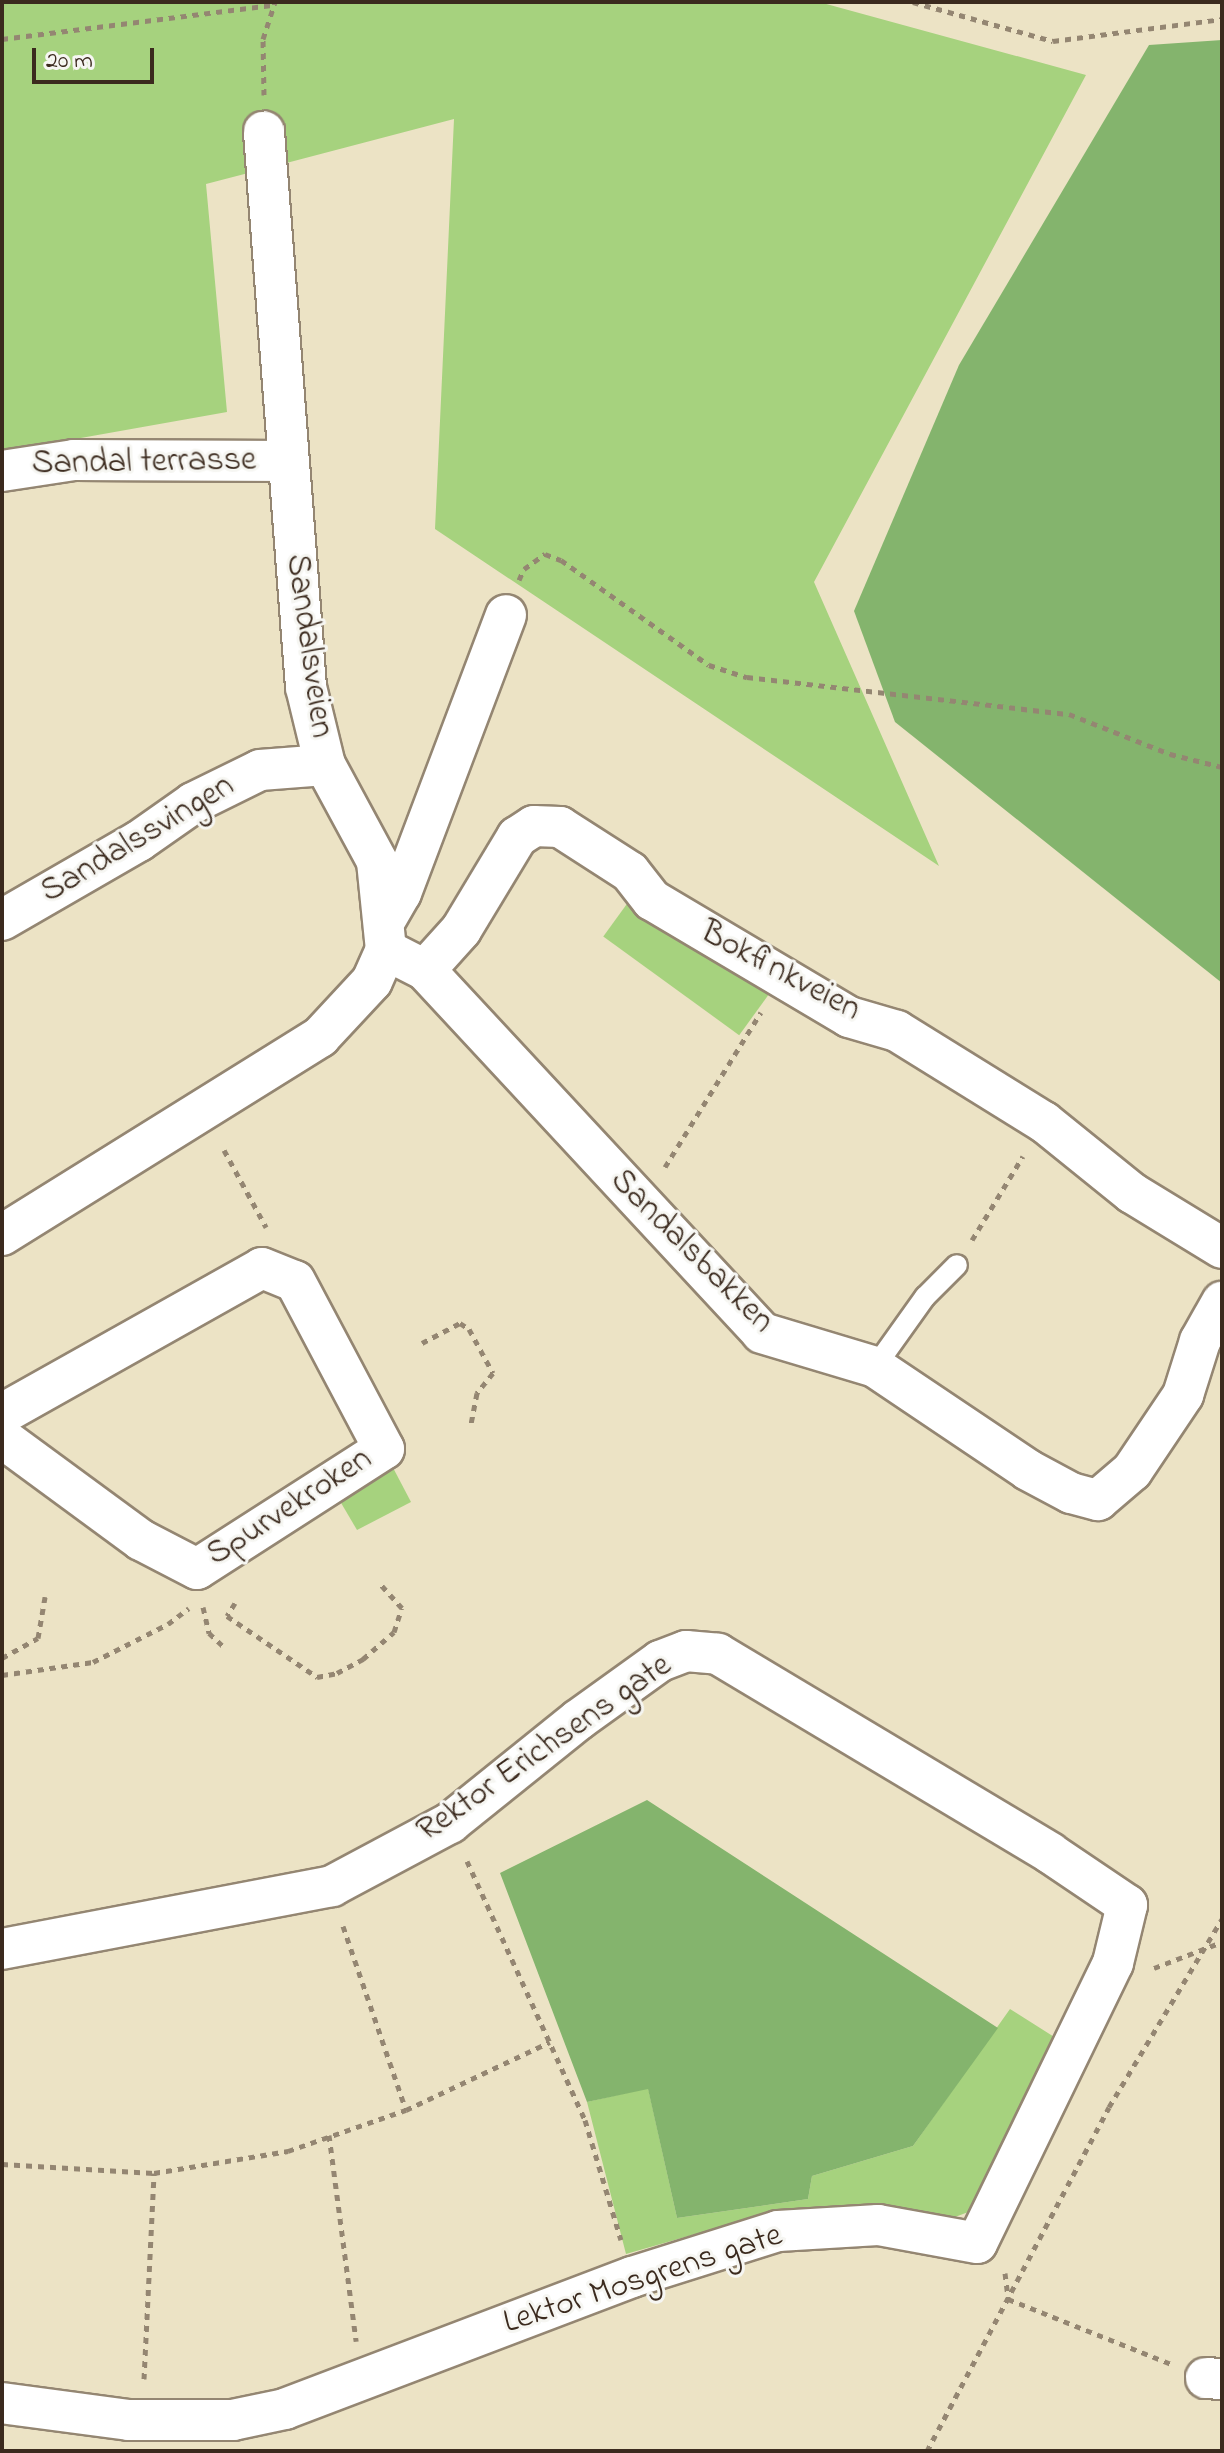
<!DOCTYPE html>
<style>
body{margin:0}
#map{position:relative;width:1224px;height:2453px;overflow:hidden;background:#ece3c5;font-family:"Indie Flower",sans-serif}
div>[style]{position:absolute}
.green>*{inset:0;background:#a6d27e;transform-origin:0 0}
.forest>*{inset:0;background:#84b46d}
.path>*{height:5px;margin-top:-2.5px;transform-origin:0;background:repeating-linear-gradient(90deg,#948672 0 6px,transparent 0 12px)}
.roads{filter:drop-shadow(2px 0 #948672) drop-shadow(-2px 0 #948672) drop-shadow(0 2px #948672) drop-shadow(0 -2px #948672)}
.lane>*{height:20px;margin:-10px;padding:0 10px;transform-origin:10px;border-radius:10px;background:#fff}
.street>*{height:40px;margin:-20px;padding:0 20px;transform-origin:20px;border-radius:20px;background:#fff}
span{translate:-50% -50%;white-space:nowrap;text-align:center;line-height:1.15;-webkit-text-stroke:6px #f6f6f2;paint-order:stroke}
.street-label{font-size:34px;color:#3b2a1e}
.frame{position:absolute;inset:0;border:4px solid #3b2a1e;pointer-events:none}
.scale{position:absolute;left:32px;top:48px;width:122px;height:36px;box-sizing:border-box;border:4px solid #3b2a1e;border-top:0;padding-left:10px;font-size:24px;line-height:28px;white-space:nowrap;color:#3b2a1e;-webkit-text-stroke:6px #f6f6f2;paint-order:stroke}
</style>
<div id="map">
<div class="green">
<div style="clip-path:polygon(2px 2px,819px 2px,1086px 75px,814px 582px,939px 866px,435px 529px,454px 119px,206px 184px,227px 412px,2px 452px)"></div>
<div style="left:645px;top:879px;width:168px;height:71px;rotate:36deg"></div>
<div style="clip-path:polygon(390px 1462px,411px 1502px,357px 1530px,337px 1496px)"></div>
<div style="clip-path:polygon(1010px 2009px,1059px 2040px,979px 2208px,947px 2220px,758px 2216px,626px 2254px,587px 2102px,648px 2088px,677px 2218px,808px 2199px,812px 2176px,913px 2146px)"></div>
</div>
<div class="forest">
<div style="clip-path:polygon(1222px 40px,1222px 983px,895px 722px,854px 611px,959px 365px,1149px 45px)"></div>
<div style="clip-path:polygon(647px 1800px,998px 2028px,913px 2146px,812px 2176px,808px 2199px,677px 2218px,648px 2089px,587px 2102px,500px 1873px)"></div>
</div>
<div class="path">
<div style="left:913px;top:2px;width:145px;rotate:15.6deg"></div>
<div style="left:1053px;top:41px;width:170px;rotate:-7.4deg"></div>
<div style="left:2px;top:39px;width:272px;rotate:-7.2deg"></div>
<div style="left:264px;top:95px;width:56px;rotate:-91deg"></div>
<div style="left:263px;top:39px;width:39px;rotate:-72deg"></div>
<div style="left:519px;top:580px;width:12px;rotate:-66deg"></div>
<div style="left:524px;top:569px;width:26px;rotate:-36deg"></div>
<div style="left:545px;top:554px;width:17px;rotate:21deg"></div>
<div style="left:561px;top:560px;width:181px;rotate:35.4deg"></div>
<div style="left:709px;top:665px;width:40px;rotate:18deg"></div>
<div style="left:747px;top:677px;width:324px;rotate:6.6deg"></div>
<div style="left:1069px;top:714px;width:109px;rotate:21.6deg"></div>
<div style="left:1170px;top:754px;width:54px;rotate:14deg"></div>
<div style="left:224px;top:1150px;width:88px;rotate:61.4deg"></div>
<div style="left:665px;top:1167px;width:182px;rotate:-58.2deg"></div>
<div style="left:972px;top:1240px;width:98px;rotate:-58.7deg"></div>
<div style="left:422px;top:1343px;width:43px;rotate:-27.8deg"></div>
<div style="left:460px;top:1323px;width:11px;rotate:34deg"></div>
<div style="left:469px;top:1329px;width:50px;rotate:61.4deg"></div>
<div style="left:493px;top:1373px;width:26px;rotate:129deg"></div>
<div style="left:477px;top:1393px;width:31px;rotate:101deg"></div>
<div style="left:235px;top:1603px;width:15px;rotate:122deg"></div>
<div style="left:227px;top:1616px;width:109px;rotate:34.1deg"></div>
<div style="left:317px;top:1677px;width:20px;rotate:-11deg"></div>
<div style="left:337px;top:1673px;width:30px;rotate:-28deg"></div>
<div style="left:363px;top:1659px;width:41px;rotate:-41.1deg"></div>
<div style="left:394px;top:1632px;width:25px;rotate:-72deg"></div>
<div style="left:402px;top:1608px;width:31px;rotate:-132deg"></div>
<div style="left:203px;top:1607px;width:27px;rotate:77deg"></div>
<div style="left:209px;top:1633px;width:22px;rotate:43deg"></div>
<div style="left:2px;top:1658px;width:41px;rotate:-29.1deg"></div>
<div style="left:38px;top:1638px;width:42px;rotate:-80.3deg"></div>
<div style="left:2px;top:1675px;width:92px;rotate:-8.1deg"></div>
<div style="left:93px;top:1662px;width:84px;rotate:-26.9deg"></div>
<div style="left:168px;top:1624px;width:26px;rotate:-37deg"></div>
<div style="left:467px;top:1861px;width:285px;rotate:65.5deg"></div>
<div style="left:585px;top:2120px;width:125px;rotate:73.3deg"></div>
<div style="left:343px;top:1926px;width:194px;rotate:71.1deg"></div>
<div style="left:1154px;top:1968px;width:73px;rotate:-20.9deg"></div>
<div style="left:329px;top:2135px;width:208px;rotate:82.5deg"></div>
<div style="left:2px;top:2164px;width:152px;rotate:3.4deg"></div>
<div style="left:154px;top:2173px;width:136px;rotate:-9.3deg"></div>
<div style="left:288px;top:2151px;width:125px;rotate:-19.2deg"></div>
<div style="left:406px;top:2110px;width:159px;rotate:-25.3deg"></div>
<div style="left:1005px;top:2273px;width:26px;rotate:83deg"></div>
<div style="left:1008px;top:2299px;width:175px;rotate:21.7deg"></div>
<div style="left:144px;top:2379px;width:206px;rotate:-87.2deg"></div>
<div style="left:927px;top:2451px;width:389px;rotate:-62.1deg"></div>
<div style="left:1109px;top:2107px;width:219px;rotate:-59deg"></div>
</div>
<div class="roads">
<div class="lane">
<div style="left:875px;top:1367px;width:86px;rotate:-54.5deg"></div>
<div style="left:925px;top:1297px;width:45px;rotate:-45deg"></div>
</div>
<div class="street">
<div style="left:2px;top:471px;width:73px;rotate:-8.7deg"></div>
<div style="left:74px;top:460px;width:214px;rotate:0.3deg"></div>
<div style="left:387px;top:917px;width:28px;rotate:-60deg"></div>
<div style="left:401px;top:893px;width:297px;rotate:-69.3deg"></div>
<div style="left:2px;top:920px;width:158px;rotate:-30deg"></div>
<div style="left:139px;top:841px;width:66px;rotate:-35.1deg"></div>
<div style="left:193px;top:803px;width:75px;rotate:-26.2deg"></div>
<div style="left:260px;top:770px;width:65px;rotate:-4.4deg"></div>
<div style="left:386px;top:950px;width:44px;rotate:27.1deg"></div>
<div style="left:425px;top:970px;width:495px;rotate:47.1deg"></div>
<div style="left:762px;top:1333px;width:118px;rotate:16.7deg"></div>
<div style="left:875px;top:1367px;width:184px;rotate:33.9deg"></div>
<div style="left:1028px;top:1470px;width:49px;rotate:28.1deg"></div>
<div style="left:1071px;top:1493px;width:28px;rotate:15deg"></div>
<div style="left:1098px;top:1500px;width:45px;rotate:-40.5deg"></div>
<div style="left:1132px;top:1471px;width:92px;rotate:-56.1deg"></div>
<div style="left:1183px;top:1395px;width:57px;rotate:-72.5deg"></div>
<div style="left:1200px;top:1341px;width:45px;rotate:-60.6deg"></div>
<div style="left:425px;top:970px;width:54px;rotate:-48deg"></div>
<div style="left:461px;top:930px;width:109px;rotate:-58.9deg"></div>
<div style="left:517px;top:837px;width:20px;rotate:-33deg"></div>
<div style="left:534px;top:826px;width:26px;rotate:2deg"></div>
<div style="left:560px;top:827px;width:83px;rotate:32.7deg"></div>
<div style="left:630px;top:872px;width:36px;rotate:52deg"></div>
<div style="left:652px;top:900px;width:229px;rotate:30.7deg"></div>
<div style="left:849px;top:1017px;width:50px;rotate:16.3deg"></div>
<div style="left:897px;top:1031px;width:173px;rotate:31.8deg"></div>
<div style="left:1044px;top:1122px;width:113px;rotate:38.9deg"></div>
<div style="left:1132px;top:1193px;width:105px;rotate:31.4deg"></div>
<div style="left:2px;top:1235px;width:375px;rotate:-31.9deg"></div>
<div style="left:320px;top:1037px;width:76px;rotate:-47.1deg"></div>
<div style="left:372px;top:981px;width:34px;rotate:-66deg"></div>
<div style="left:386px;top:950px;width:89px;rotate:-95.8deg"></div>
<div style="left:377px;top:861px;width:109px;rotate:-118.4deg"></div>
<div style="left:325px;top:765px;width:80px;rotate:-103.7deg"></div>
<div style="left:306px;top:687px;width:557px;rotate:-94.33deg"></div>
<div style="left:2px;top:1414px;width:298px;rotate:-29.3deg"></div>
<div style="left:262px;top:1268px;width:35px;rotate:22deg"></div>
<div style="left:295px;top:1281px;width:190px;rotate:62.1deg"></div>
<div style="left:384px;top:1449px;width:222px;rotate:147.3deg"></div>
<div style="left:197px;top:1569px;width:63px;rotate:-152.6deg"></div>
<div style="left:141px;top:1540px;width:172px;rotate:-143.7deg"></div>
<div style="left:2px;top:1949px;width:336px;rotate:-10.8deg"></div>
<div style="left:332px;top:1886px;width:134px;rotate:-28.1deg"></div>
<div style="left:450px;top:1823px;width:164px;rotate:-38.8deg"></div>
<div style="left:578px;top:1720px;width:101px;rotate:-35.7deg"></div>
<div style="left:660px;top:1661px;width:28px;rotate:-21deg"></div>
<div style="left:686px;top:1651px;width:32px;rotate:5deg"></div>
<div style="left:718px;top:1654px;width:387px;rotate:30.9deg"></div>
<div style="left:1050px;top:1853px;width:93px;rotate:34deg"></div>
<div style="left:1127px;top:1905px;width:60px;rotate:103.6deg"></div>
<div style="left:1113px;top:1963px;width:311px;rotate:115.9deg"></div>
<div style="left:977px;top:2243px;width:101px;rotate:-169.7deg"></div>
<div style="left:878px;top:2225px;width:100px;rotate:176.6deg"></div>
<div style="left:778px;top:2231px;width:153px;rotate:162.5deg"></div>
<div style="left:632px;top:2277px;width:371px;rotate:159.2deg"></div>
<div style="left:285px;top:2409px;width:53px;rotate:168.1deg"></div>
<div style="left:233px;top:2420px;width:104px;rotate:180deg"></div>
<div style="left:129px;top:2420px;width:128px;rotate:-172.4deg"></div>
<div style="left:1206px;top:2378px;width:16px;rotate:4deg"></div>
</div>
</div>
<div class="street-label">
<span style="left:144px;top:463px;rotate:-1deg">Sandal terrasse</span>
<span style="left:308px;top:646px;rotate:82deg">Sandalsveien</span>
<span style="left:138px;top:840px;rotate:-31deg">Sandalssvingen</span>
<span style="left:780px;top:972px;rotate:28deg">Bokfinkveien</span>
<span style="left:691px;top:1252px;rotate:45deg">Sandalsbakken</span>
<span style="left:290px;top:1508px;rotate:-33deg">Spurvekroken</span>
<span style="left:545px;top:1749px;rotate:-35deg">Rektor Erichsens gate</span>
<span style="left:643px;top:2280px;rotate:-18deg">Lektor Mosgrens gate</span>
</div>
<div class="frame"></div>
<div class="scale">20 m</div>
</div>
